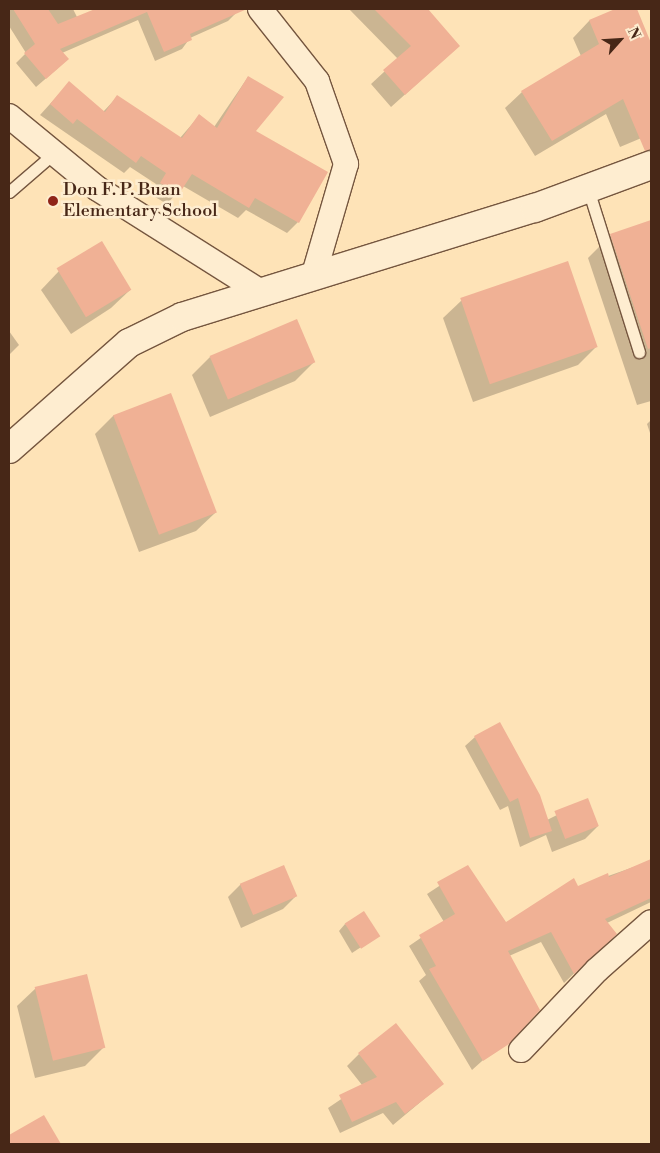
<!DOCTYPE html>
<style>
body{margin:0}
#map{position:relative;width:660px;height:1153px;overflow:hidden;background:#fee3b7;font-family:"Libre Bodoni",serif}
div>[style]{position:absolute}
.shadow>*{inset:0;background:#0003}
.building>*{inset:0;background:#f0b195;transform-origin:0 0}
.roads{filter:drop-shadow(1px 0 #75563f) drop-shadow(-1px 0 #75563f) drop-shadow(0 1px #75563f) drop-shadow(0 -1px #75563f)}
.lane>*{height:11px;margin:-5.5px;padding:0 5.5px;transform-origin:5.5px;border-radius:5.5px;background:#feedd0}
.street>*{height:24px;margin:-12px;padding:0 12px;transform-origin:12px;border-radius:12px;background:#feedd0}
.secondary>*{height:28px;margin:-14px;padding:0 14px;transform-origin:14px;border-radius:14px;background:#feedd0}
.dots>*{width:14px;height:14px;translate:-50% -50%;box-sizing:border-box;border:2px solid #feedd0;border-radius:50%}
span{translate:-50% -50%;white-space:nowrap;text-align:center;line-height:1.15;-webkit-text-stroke:5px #feedd0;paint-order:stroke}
.poi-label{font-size:18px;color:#472717}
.left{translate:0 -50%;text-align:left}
.frame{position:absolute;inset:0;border:10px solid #472717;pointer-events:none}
.north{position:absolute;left:595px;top:15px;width:50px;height:50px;-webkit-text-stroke:4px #feedd0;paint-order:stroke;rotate:64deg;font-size:14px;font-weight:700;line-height:20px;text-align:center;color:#472717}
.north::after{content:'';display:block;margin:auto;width:18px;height:22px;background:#472717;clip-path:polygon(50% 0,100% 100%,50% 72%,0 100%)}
</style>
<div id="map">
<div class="shadow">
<div style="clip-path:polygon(9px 9px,73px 9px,77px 17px,98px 9px,237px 12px,228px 21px,190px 38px,182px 49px,155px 61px,138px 20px,62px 53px,58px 68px,36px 87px,16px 63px,26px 53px,9px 26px)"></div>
<div style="clip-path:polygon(349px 9px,426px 9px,459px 46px,391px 107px,371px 84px,398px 59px)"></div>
<div style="clip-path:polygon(618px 9px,635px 9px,651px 46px,651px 134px,620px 147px,606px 114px,535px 156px,505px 108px,522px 92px,581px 56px,573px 38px,589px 21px)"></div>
<div style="clip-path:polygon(248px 77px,254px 131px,298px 222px,287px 233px,246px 210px,238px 218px,183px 186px,167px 204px,150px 194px,156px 184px,130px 167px,124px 173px,40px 115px,69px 83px,103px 112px,117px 97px,180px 138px,199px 116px,214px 127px)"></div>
<div style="clip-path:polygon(651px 221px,651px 401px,637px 405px,588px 258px,611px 235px)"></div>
<div style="clip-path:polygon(59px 271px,130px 290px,111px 308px,71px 334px,41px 290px)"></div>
<div style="clip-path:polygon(462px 300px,597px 346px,578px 365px,473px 402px,443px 318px)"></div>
<div style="clip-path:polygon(9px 331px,19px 345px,9px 355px)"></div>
<div style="clip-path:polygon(210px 357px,314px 362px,295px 381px,210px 417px,192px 375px)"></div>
<div style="clip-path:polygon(114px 415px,215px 513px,196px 531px,139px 552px,95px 434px)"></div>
<div style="clip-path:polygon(651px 420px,651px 436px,647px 424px)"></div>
<div style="clip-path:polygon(475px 737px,547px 820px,587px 800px,598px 826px,585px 839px,552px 852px,546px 835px,520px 847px,508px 806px,500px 810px,465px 746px)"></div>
<div style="clip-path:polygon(645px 863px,651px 876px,651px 902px,607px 923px,605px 944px,564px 983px,541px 942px,509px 956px,528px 1020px,472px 1070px,419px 981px,426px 975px,409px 946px,444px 922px,427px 894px,468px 867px,506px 923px,577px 887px)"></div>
<div style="clip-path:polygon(241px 884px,296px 896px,283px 909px,241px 928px,228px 897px)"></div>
<div style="clip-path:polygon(345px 924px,378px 936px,352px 953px,339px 931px)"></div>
<div style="clip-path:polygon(36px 988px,104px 1047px,85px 1066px,35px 1078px,17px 1006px)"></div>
<div style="clip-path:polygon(359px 1054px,442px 1084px,393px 1125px,383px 1113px,340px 1133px,328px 1108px,362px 1085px,347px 1066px)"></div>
<div style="clip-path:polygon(44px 1117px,59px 1144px,9px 1144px,9px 1136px)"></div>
</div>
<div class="building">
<div style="clip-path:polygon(13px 9px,48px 9px,58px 24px,95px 9px,247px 9px,190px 34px,192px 40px,164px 52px,147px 12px,60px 49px,69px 59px,46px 79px,24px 53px,35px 44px)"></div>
<div style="clip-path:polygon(374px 9px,428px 9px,460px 46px,405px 95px,383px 70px,411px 46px)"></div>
<div style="clip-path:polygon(615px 9px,637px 9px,651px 43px,651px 150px,645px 151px,623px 99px,552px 141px,521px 91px,599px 44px,589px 20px)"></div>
<div style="clip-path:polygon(248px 76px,284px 97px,256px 131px,328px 172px,299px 223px,255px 198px,249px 208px,192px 174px,179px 194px,160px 183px,166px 173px,141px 156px,136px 163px,77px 119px,73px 124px,50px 104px,69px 81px,105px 112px,117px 95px,182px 138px,199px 114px,217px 128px)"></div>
<div style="clip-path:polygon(651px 220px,651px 348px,648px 349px,610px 234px)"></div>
<div style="left:102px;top:241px;width:57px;height:53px;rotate:59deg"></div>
<div style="left:568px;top:261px;width:91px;height:114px;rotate:71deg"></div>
<div style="left:297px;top:319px;width:47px;height:95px;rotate:67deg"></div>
<div style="left:171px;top:393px;width:128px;height:62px;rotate:69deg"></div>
<div style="clip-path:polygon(500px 722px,540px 795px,552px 831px,530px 838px,518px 798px,510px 802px,474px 736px)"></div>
<div style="left:588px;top:798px;width:30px;height:36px;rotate:69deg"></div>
<div style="clip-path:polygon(651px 859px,651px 898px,605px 919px,617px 934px,574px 974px,551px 932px,508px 951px,540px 1010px,509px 1044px,483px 1061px,429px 969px,436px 966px,419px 935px,455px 914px,437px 882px,468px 865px,506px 922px,574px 878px,578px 886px,608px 873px,609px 877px)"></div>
<div style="left:284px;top:865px;width:34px;height:48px;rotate:67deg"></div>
<div style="left:364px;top:911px;width:30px;height:23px;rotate:57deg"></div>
<div style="left:87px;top:974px;width:76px;height:54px;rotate:76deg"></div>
<div style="clip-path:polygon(396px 1023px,444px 1084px,405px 1114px,396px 1102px,352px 1122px,339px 1095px,377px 1077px,358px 1053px)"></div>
<div style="clip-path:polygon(44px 1115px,61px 1144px,9px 1144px,9px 1135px)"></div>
</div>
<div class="roads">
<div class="lane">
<div style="left:588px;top:189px;width:171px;rotate:72.6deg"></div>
<div style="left:9px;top:192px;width:58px;rotate:-40.8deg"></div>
</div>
<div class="street">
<div style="left:260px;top:9px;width:92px;rotate:51.6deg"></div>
<div style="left:317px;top:81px;width:88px;rotate:70.7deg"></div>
<div style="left:346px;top:164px;width:115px;rotate:106.2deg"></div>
<div style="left:9px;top:116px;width:115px;rotate:39.4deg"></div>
<div style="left:98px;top:189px;width:189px;rotate:32.3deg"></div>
<div style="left:521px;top:1050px;width:110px;rotate:-46.5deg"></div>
<div style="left:597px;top:970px;width:72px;rotate:-41.6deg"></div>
</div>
<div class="secondary">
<div style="left:9px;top:449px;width:160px;rotate:-41.5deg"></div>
<div style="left:129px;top:343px;width:59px;rotate:-26.1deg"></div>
<div style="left:182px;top:317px;width:369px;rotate:-17.2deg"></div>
<div style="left:535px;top:208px;width:124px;rotate:-20.3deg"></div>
</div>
</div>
<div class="dots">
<div style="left:53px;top:201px;background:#8f2418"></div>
</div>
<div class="poi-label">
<span class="left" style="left:63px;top:201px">Don F. P. Buan<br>Elementary School</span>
</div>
<div class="frame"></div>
<div class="north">N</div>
</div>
